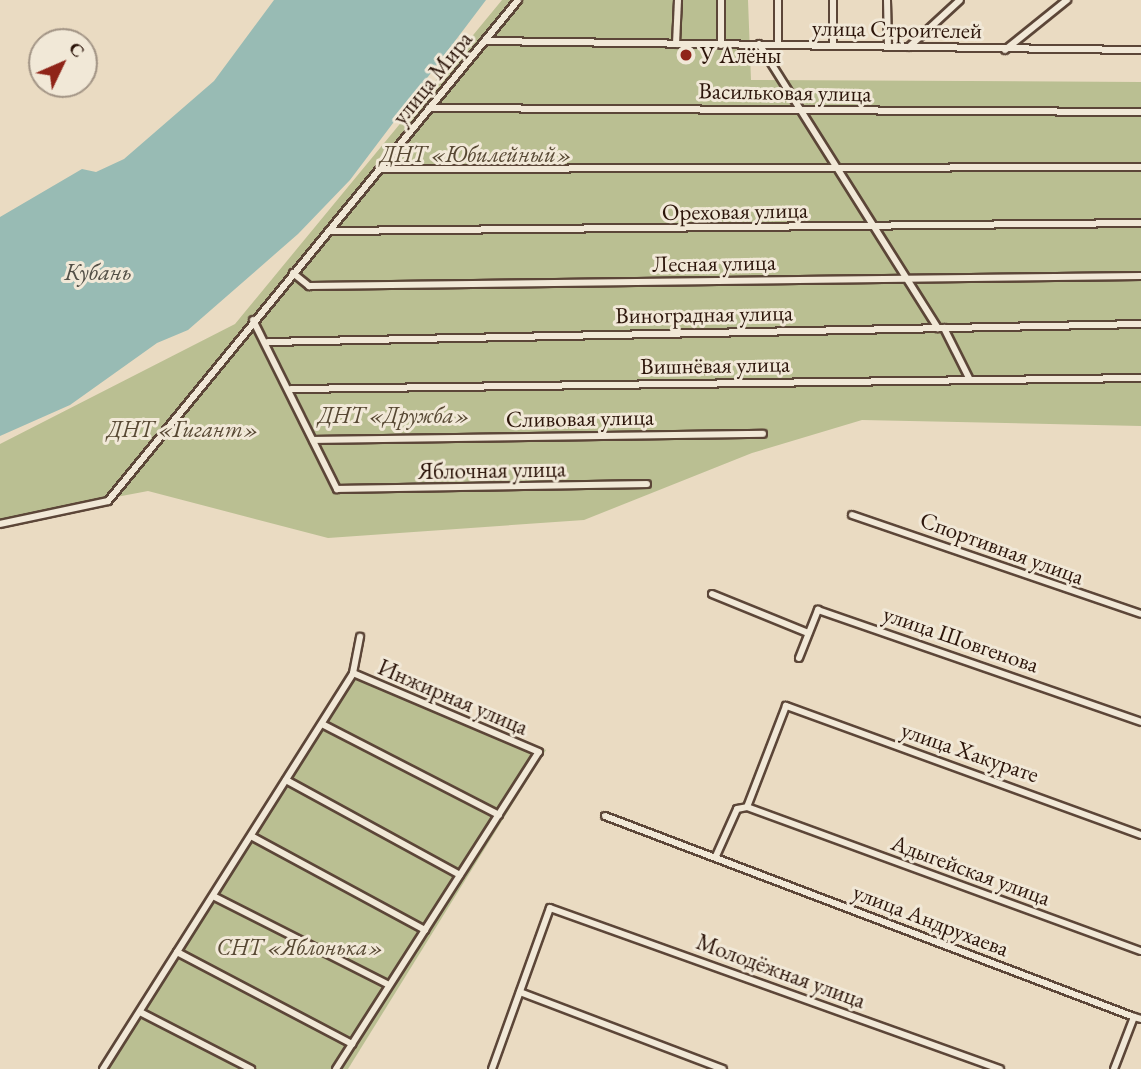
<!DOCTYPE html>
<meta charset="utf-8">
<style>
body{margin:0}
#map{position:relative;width:1141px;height:1069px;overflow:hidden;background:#eadbc2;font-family:"EB Garamond",serif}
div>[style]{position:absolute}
.green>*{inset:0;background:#babf92}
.water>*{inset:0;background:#98bbb4}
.roads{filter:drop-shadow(2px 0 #5c4638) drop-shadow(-2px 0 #5c4638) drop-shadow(0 2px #5c4638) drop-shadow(0 -2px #5c4638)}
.minor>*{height:6px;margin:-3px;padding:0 3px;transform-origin:3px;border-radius:3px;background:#f1e8d7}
.dots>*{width:19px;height:19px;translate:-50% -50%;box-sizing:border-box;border:4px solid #f1e8d7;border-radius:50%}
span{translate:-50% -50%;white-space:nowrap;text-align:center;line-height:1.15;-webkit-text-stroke:6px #f1e8d7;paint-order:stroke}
.street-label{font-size:23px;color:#2c150a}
.poi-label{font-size:23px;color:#2c150a}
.left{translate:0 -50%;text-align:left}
.park-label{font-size:23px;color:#574833;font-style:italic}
.water-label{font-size:24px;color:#524f46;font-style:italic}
.north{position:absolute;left:28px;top:28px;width:70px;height:70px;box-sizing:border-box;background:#f1e8d7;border:2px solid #a29485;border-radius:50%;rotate:46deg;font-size:19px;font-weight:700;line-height:28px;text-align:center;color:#2c150a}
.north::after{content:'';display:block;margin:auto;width:24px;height:32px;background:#8f2418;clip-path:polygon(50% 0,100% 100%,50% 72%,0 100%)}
</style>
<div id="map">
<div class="green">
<div style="clip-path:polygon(502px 0,748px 0,751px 80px,1141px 82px,1141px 426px,862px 420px,752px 453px,584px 520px,328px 538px,148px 491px,0 519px,0 444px,235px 324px)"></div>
<div style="clip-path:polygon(352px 669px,546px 750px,348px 1069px,98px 1069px)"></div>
</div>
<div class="water">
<div style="clip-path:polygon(274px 0,486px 0,350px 180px,298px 234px,188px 330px,157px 343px,70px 405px,0 436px,0 217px,82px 169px,96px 172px,124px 159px,214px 81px)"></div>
</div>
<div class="roads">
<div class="minor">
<div style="left:721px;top:0;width:45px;rotate:90deg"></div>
<div style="left:887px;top:0;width:47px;rotate:88.8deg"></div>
<div style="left:485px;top:41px;width:656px;rotate:0.79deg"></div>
<div style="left:676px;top:44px;width:44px;rotate:-87.4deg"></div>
<div style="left:759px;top:44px;width:336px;rotate:57.8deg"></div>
<div style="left:778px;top:44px;width:44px;rotate:-90deg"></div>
<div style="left:833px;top:44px;width:44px;rotate:-90deg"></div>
<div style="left:909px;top:47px;width:69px;rotate:-42.7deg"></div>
<div style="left:1005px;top:50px;width:80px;rotate:-38.9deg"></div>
<div style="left:429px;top:108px;width:712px;rotate:0.32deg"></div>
<div style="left:382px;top:169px;width:759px;rotate:-0.15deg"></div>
<div style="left:329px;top:231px;width:812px;rotate:-0.56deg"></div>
<div style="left:293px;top:273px;width:21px;rotate:39deg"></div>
<div style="left:309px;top:286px;width:832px;rotate:-0.69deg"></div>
<div style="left:253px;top:320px;width:189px;rotate:63.6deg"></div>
<div style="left:337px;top:489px;width:310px;rotate:-0.9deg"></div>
<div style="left:944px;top:328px;width:56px;rotate:63.4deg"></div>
<div style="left:268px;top:342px;width:873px;rotate:-1.18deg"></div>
<div style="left:291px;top:389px;width:850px;rotate:-0.74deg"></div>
<div style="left:313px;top:440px;width:450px;rotate:-0.8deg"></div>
<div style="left:852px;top:515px;width:305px;rotate:18.9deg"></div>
<div style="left:0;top:524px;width:110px;rotate:-12deg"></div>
<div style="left:108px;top:501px;width:647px;rotate:-50.7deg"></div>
<div style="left:712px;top:594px;width:104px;rotate:22.1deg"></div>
<div style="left:799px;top:658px;width:52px;rotate:-68.4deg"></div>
<div style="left:818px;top:610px;width:342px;rotate:19.1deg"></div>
<div style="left:322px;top:724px;width:199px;rotate:27.2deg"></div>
<div style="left:286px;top:780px;width:198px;rotate:28.6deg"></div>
<div style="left:605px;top:816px;width:566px;rotate:20.8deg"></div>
<div style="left:1141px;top:835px;width:378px;rotate:-160deg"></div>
<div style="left:786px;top:706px;width:108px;rotate:111.1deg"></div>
<div style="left:747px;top:807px;width:419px;rotate:20.1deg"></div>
<div style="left:251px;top:836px;width:198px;rotate:28.4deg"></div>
<div style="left:716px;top:856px;width:51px;rotate:-65.9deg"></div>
<div style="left:737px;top:809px;width:10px;rotate:-11deg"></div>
<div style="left:213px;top:896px;width:197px;rotate:26.8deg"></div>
<div style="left:177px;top:952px;width:198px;rotate:27.7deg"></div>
<div style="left:520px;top:992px;width:217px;rotate:20.8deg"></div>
<div style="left:140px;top:1012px;width:125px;rotate:27.2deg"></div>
<div style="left:103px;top:1069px;width:468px;rotate:-57.7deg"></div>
<div style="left:353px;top:673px;width:37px;rotate:-79deg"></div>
<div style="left:336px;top:1069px;width:376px;rotate:-57.4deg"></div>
<div style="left:539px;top:752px;width:202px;rotate:-157deg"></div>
<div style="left:492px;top:1069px;width:171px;rotate:-70.2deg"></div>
<div style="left:550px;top:908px;width:478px;rotate:19.7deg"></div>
<div style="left:1114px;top:1069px;width:56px;rotate:-69deg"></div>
<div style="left:1134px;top:1017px;width:7px;rotate:16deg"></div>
</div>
</div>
<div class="dots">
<div style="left:686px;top:55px;background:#8f2418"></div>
</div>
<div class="street-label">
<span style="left:897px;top:29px;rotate:1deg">улица Строителей</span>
<span style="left:432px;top:78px;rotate:-51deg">улица Мира</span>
<span style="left:785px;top:92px;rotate:1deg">Васильковая улица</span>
<span style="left:735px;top:211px;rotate:-1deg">Ореховая улица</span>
<span style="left:714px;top:263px;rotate:-1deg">Лесная улица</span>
<span style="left:704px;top:314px;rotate:-1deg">Виноградная улица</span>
<span style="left:715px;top:365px;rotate:-1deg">Вишнёвая улица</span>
<span style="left:580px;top:418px;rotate:-1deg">Сливовая улица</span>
<span style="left:492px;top:470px;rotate:-1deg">Яблочная улица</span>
<span style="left:1002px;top:548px;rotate:20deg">Спортивная улица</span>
<span style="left:961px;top:639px;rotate:19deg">улица Шовгенова</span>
<span style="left:453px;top:697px;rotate:23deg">Инжирная улица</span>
<span style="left:970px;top:752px;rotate:19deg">улица Хакурате</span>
<span style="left:971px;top:870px;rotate:20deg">Адыгейская улица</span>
<span style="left:931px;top:920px;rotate:21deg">улица Андрухаева</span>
<span style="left:781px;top:971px;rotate:20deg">Молодёжная улица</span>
</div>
<div class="poi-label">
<span class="left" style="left:700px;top:55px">У Алёны</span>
</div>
<div class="park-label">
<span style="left:476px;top:154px">ДНТ «Юбилейный»</span>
<span style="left:394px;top:415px">ДНТ «Дружба»</span>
<span style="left:183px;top:429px">ДНТ «Гигант»</span>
<span style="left:300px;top:947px">СНТ «Яблонька»</span>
</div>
<div class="water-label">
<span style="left:98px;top:272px">Кубань</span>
</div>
<div class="north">С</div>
</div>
